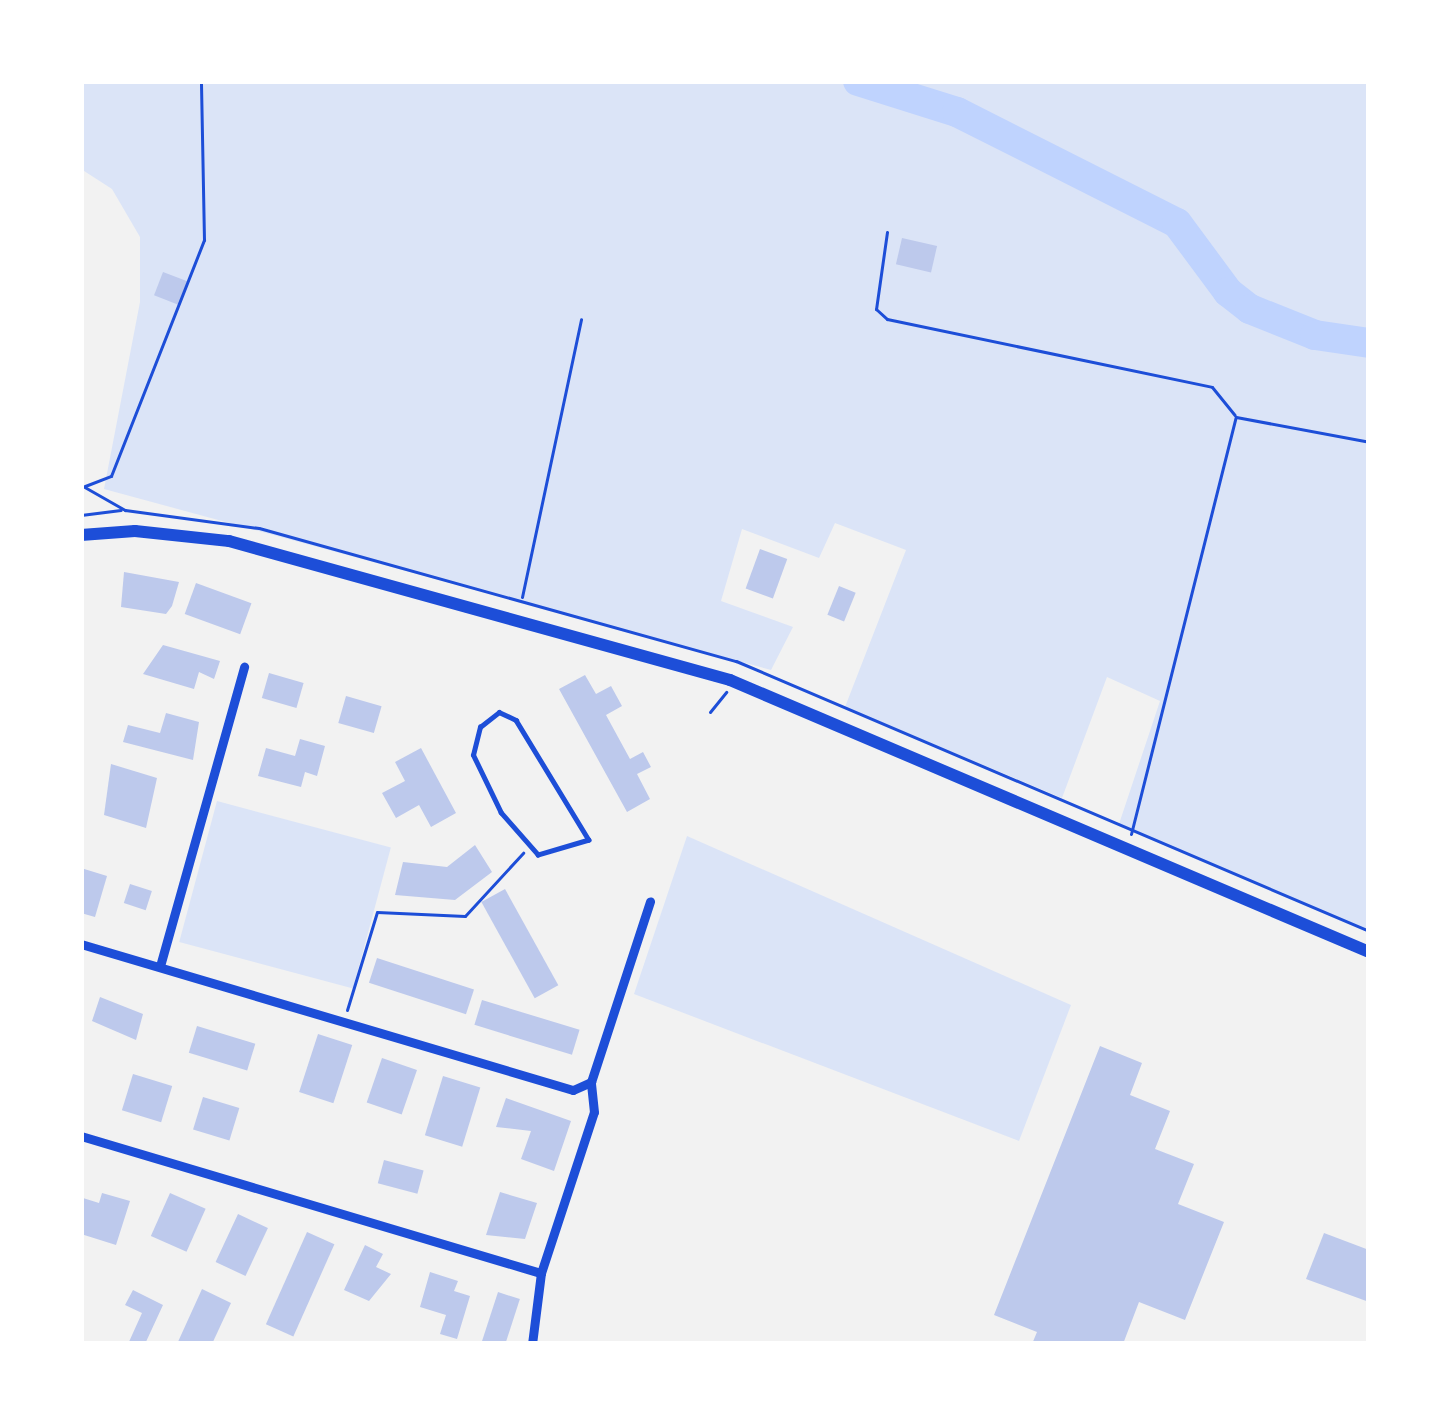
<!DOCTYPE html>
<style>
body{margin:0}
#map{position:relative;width:1450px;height:1425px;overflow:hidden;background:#f2f2f2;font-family:"Noto Serif",serif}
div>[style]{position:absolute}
.green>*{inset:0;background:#dbe4f7;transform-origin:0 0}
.river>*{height:30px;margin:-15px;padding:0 15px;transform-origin:15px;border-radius:15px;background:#bfd3fe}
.building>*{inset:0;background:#bdc9ec;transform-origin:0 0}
.path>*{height:3px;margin:-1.5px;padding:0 1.5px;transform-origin:1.5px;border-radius:1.5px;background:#1d4ed8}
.service>*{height:4.5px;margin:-2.25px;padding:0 2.25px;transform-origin:2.25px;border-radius:2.25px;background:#1d4ed8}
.minor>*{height:9px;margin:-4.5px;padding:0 4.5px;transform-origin:4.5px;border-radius:4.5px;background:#1d4ed8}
.tertiary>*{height:12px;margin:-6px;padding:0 6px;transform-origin:6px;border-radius:6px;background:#1d4ed8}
span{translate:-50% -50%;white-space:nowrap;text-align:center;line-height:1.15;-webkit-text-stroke:12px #fff;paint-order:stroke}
.frame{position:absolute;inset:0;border:84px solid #fff;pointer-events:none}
</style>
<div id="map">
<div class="green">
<div style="clip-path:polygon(81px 81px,1369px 81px,1369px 932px,1119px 824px,1160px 701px,1107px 677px,1062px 798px,845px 707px,906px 550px,835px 523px,819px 558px,742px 529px,721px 601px,793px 627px,771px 670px,104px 489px,140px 302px,140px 237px,112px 189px,81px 169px)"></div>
<div style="left:217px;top:801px;width:180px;height:146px;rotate:15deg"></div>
<div style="clip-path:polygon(687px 836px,1071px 1005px,1019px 1141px,634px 994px)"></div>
</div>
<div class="river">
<div style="left:858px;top:81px;width:104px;rotate:17.4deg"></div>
<div style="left:957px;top:112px;width:246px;rotate:26.8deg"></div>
<div style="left:1177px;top:223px;width:86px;rotate:53.5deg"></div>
<div style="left:1228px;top:292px;width:28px;rotate:38deg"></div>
<div style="left:1250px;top:309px;width:70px;rotate:21.8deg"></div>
<div style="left:1315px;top:335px;width:55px;rotate:8.4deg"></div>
</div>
<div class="building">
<div style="left:902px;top:238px;width:36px;height:27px;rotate:13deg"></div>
<div style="left:163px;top:272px;width:26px;height:25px;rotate:21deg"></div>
<div style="left:760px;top:549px;width:29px;height:42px;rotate:20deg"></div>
<div style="clip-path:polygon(124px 572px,179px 582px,172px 606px,166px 614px,121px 607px)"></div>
<div style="left:196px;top:583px;width:59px;height:33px;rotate:20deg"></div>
<div style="left:839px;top:586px;width:18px;height:31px;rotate:22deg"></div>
<div style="clip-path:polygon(163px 645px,220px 661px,214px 679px,199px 672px,194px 689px,143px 674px)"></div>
<div style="left:269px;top:673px;width:36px;height:26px;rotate:16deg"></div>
<div style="clip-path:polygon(585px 675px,596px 694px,611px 686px,622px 706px,606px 715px,630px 759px,643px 752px,651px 767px,637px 774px,650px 799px,627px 812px,559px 689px)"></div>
<div style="left:346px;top:696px;width:37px;height:28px;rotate:16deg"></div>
<div style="clip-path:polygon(166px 713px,199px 722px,193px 760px,123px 742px,128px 725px,160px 733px)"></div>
<div style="clip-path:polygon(300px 739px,325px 746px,317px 776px,305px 772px,301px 787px,258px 776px,266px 748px,295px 756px)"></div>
<div style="clip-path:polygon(421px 748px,456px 813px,431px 827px,419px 805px,396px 818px,382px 793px,405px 781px,395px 762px)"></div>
<div style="clip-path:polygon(111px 764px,157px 778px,146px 828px,104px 815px)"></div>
<div style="clip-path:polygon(475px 845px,492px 872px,455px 900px,395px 895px,403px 862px,447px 867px)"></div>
<div style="clip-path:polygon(81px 868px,107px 876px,95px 917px,81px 913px)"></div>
<div style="left:130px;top:884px;width:23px;height:20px;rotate:18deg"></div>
<div style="left:505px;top:889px;width:110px;height:27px;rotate:61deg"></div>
<div style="left:377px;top:958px;width:102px;height:26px;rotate:18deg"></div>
<div style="clip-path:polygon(100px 997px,143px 1014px,136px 1040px,92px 1021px)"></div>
<div style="left:482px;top:1000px;width:102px;height:26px;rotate:17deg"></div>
<div style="left:197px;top:1026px;width:61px;height:28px;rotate:17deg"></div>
<div style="left:318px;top:1034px;width:36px;height:61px;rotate:18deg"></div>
<div style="clip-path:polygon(1100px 1046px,1142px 1063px,1130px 1095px,1170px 1111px,1155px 1149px,1194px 1164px,1178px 1204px,1224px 1222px,1185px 1320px,1139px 1302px,1123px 1344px,1032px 1344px,1037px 1332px,994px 1315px)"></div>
<div style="left:382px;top:1058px;width:37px;height:47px;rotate:19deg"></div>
<div style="left:133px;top:1074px;width:41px;height:38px;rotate:17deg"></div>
<div style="left:443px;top:1076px;width:39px;height:62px;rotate:17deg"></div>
<div style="left:203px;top:1097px;width:38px;height:34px;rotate:17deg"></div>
<div style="clip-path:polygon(506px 1098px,571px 1121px,554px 1171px,521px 1159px,531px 1131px,496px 1127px)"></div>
<div style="left:384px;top:1160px;width:41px;height:24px;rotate:15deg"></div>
<div style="clip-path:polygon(500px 1192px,537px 1203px,525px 1239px,486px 1235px)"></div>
<div style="clip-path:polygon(102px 1193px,130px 1201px,116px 1245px,81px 1234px,83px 1198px,99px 1203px)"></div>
<div style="left:170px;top:1193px;width:39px;height:47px;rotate:24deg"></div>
<div style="left:238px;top:1214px;width:33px;height:53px;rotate:25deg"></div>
<div style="left:307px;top:1232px;width:30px;height:101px;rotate:24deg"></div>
<div style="clip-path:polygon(1324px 1233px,1369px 1250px,1369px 1302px,1306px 1279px)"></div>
<div style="clip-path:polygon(365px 1245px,383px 1254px,376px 1267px,391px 1274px,369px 1301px,344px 1290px)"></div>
<div style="clip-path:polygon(430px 1272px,458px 1281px,454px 1291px,470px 1296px,457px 1339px,440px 1334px,446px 1315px,420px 1307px)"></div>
<div style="clip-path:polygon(202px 1289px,231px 1303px,212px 1344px,177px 1344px)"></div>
<div style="clip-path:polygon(133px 1290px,163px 1305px,145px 1344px,128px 1344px,142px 1313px,125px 1305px)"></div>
<div style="left:498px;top:1292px;width:23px;height:54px;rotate:18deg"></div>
</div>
<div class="path">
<div style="left:887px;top:232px;width:78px;rotate:98.1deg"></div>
<div style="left:876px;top:309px;width:15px;rotate:42deg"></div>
<div style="left:887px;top:319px;width:332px;rotate:11.8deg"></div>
<div style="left:1212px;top:387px;width:36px;rotate:51deg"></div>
<div style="left:81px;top:485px;width:51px;rotate:29.6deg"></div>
<div style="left:125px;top:510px;width:135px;rotate:7.7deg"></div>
<div style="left:259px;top:528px;width:495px;rotate:15.6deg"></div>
<div style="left:736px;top:661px;width:688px;rotate:23.1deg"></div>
<div style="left:85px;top:486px;width:28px;rotate:-21deg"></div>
<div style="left:111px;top:476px;width:254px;rotate:-68.5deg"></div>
<div style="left:204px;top:240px;width:159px;rotate:-91.1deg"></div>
<div style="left:81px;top:515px;width:40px;rotate:-7.1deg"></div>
<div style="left:522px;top:597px;width:284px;rotate:-78deg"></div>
<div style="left:710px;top:712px;width:26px;rotate:-51deg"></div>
<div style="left:1131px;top:834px;width:430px;rotate:-75.9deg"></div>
<div style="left:1236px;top:417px;width:135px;rotate:10.6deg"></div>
<div style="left:347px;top:1010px;width:102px;rotate:-73deg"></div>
<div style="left:377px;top:912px;width:88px;rotate:2.6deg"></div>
<div style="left:465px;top:916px;width:86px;rotate:-47.4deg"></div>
</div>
<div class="service">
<div style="left:499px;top:712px;width:19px;rotate:25deg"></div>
<div style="left:516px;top:720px;width:140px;rotate:58.7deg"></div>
<div style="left:589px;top:840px;width:53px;rotate:163.6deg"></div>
<div style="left:538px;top:855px;width:56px;rotate:-131.4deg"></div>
<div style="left:501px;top:813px;width:64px;rotate:-115.8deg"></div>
<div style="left:473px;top:755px;width:29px;rotate:-76deg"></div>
<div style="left:480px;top:727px;width:24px;rotate:-38deg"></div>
</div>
<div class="minor">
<div style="left:81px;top:944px;width:513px;rotate:16.53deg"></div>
<div style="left:573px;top:1090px;width:20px;rotate:-24deg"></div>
<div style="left:591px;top:1082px;width:190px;rotate:-71.9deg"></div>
<div style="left:160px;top:966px;width:311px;rotate:-74.3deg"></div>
<div style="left:81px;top:1136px;width:480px;rotate:16.6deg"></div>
<div style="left:532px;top:1344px;width:72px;rotate:-82.8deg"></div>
<div style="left:541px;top:1273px;width:169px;rotate:-71.8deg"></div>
<div style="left:594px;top:1112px;width:30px;rotate:-96deg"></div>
</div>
<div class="tertiary">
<div style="left:81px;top:535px;width:54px;rotate:-4.2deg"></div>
<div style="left:135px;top:531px;width:95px;rotate:6.1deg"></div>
<div style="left:229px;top:541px;width:520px;rotate:15.51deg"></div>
<div style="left:730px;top:680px;width:694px;rotate:23.06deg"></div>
</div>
<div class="frame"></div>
</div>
